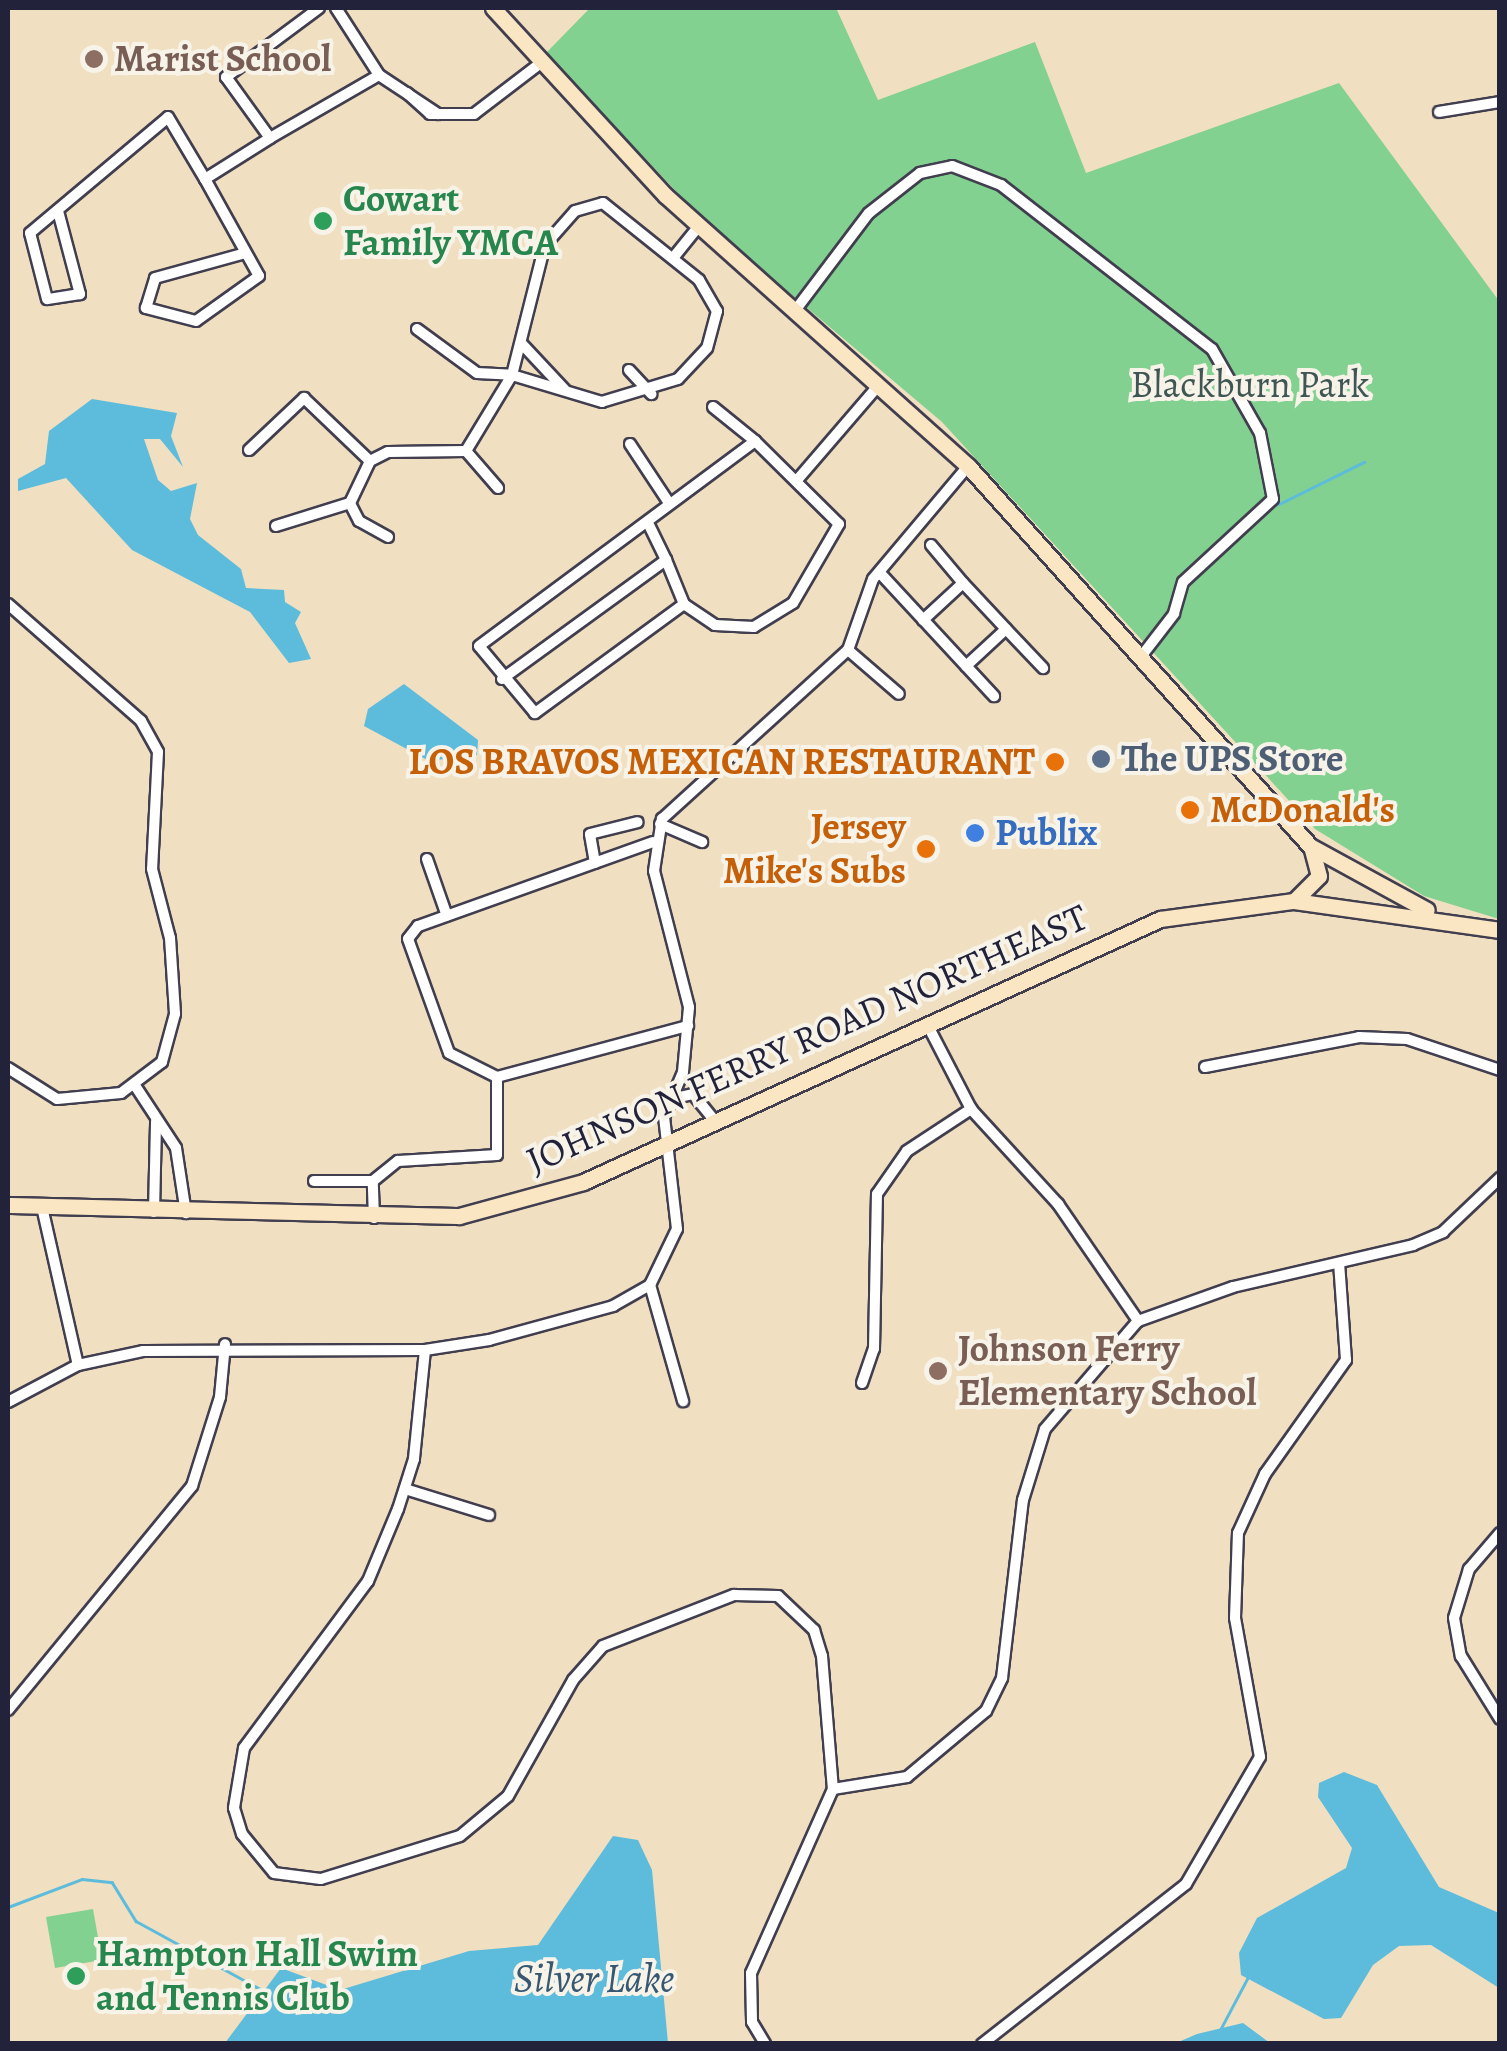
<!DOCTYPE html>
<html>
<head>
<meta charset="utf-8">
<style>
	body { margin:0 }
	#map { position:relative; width:1507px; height:2051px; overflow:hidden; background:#f1dfc1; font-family:Alegreya,serif }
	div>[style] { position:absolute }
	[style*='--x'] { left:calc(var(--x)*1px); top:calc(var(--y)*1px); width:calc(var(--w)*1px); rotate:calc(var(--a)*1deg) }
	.green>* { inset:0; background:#82d190 }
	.water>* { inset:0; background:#5dbcdb }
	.stream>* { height:2.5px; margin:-1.25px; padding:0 1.25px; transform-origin:1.25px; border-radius:1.25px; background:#5dbcdb }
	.roads { filter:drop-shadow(2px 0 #413e4f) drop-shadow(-2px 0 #413e4f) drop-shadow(0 2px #413e4f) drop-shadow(0 -2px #413e4f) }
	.street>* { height:10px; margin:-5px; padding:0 5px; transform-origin:5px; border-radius:5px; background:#fff }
	.secondary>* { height:15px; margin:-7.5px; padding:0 7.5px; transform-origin:7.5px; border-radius:7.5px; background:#fbe6c4 }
	.dots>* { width:28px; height:28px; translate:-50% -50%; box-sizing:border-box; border:5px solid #f7f3e8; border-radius:50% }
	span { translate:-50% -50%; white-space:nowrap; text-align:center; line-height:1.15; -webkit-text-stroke:8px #f7f3e8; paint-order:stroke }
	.education-label { font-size:38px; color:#785e54; font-weight:700 }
	.left { translate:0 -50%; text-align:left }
	.leisure-label { font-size:38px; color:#27864d; font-weight:700 }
	.park-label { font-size:38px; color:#3f5754 }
	.service-label { font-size:38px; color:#4e5e75; font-weight:700 }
	.food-label { font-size:38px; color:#c56008; font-weight:700 }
	.right { translate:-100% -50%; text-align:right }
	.shop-label { font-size:38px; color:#366cbe; font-weight:700 }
	.street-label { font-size:38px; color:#22223b }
	.water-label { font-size:40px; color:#375873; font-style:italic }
	.frame { position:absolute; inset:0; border:10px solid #22223b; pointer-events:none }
</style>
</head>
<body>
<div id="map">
	<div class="green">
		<i style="clip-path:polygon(590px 8px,836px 8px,878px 100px,1035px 42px,1086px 173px,1339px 83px,1499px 301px,1499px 919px,1424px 896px,1315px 829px,942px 422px,703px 220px,546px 53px)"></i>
		<i style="clip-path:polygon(93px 1909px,102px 1960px,55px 1968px,46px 1917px)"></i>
	</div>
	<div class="water">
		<i style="clip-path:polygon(92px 399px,177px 413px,171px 436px,183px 467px,160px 439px,144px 439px,158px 480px,171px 491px,197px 483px,190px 519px,198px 535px,241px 569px,246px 588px,284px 590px,285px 602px,301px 612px,295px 623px,311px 659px,289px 663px,250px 612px,132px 550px,66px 478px,18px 491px,18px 479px,45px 464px,49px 431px)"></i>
		<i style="clip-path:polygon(404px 684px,478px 740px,477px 755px,429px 761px,364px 726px,368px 709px)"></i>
		<i style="clip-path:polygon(1344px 1772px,1377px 1785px,1439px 1887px,1499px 1913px,1499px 1988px,1431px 1945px,1399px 1946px,1373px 1965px,1341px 2018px,1324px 2019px,1241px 1975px,1239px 1953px,1257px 1918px,1346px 1868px,1352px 1848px,1318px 1797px,1319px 1783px)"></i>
		<i style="clip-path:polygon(613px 1836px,638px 1840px,652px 1870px,668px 2043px,225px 2043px,281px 1968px,340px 1990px,469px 1951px,538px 1945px)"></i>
		<i style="clip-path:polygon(1243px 2023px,1270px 2043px,1176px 2043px,1197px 2034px)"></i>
	</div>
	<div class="stream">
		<i style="--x:1279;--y:504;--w:95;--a:-26.3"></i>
		<i style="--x:8;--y:1907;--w:79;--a:-20.7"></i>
		<i style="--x:82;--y:1879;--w:30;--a:6"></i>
		<i style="--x:112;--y:1882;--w:46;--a:58.4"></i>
		<i style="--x:136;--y:1921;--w:146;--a:28.7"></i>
		<i style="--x:1220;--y:2030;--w:58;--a:-62.1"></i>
	</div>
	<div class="roads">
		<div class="street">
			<i style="--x:319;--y:8;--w:116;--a:143.4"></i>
			<i style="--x:226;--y:77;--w:75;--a:54.2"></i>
			<i style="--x:270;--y:138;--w:126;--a:-30"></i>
			<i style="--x:336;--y:8;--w:80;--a:57.3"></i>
			<i style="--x:379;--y:75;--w:71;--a:33.5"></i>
			<i style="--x:407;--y:93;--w:31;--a:42"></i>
			<i style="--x:430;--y:114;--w:44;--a:0"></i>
			<i style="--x:474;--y:114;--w:86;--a:-37.4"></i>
			<i style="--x:1439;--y:112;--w:62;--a:-9.3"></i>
			<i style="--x:205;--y:179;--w:111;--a:60.9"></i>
			<i style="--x:259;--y:276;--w:77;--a:144.5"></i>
			<i style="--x:196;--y:321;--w:52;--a:-165.4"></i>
			<i style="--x:146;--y:308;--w:31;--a:-73"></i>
			<i style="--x:155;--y:278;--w:94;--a:-15.4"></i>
			<i style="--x:603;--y:203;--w:123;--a:38.7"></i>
			<i style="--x:699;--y:280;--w:36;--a:60"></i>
			<i style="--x:717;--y:311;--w:38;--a:105"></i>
			<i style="--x:707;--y:348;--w:42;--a:133.1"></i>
			<i style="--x:678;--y:379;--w:79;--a:163.2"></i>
			<i style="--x:602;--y:402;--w:94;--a:-163.3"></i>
			<i style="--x:512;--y:375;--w:134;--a:-75.8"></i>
			<i style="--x:545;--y:245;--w:45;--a:-48.6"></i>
			<i style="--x:575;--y:211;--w:29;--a:-16"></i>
			<i style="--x:58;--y:211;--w:86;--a:75.2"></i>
			<i style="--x:80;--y:294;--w:33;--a:171"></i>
			<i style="--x:47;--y:299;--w:68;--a:-104.4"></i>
			<i style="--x:30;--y:233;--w:180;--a:-40"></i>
			<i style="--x:168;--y:117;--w:72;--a:59.2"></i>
			<i style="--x:205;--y:179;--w:77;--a:-32.2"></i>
			<i style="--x:673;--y:258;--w:40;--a:-51"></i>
			<i style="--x:794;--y:312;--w:124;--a:-52.9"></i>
			<i style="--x:869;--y:213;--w:65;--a:-38.1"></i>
			<i style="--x:920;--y:173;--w:33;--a:-12"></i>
			<i style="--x:952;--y:166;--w:53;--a:21.2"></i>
			<i style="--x:1001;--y:185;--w:267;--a:37.9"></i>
			<i style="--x:1212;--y:349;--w:97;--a:60.3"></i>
			<i style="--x:1260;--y:433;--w:67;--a:78.9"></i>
			<i style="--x:1273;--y:499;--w:122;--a:137.3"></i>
			<i style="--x:1183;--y:582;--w:33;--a:106"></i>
			<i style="--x:1174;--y:614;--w:56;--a:127.7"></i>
			<i style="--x:417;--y:329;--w:74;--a:36.3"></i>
			<i style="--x:477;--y:373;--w:35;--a:3"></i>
			<i style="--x:512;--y:375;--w:89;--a:121.2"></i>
			<i style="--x:521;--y:343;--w:64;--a:46.9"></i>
			<i style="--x:629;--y:370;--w:33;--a:47"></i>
			<i style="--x:713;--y:407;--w:54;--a:39"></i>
			<i style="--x:755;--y:441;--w:118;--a:44.7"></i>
			<i style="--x:839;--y:524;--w:91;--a:120.2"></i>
			<i style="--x:793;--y:603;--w:46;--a:148.4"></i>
			<i style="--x:754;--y:627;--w:39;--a:-177"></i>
			<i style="--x:715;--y:625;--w:37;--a:-146"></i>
			<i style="--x:684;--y:604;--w:185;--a:143.8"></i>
			<i style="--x:535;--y:713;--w:87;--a:-129.9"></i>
			<i style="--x:479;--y:646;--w:344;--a:-36.6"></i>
			<i style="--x:630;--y:444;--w:71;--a:56.5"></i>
			<i style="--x:249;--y:450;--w:76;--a:-43.4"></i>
			<i style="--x:304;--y:398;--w:91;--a:43.7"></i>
			<i style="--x:798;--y:479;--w:123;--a:-49.3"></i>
			<i style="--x:649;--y:525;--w:39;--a:64"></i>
			<i style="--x:276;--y:526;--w:77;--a:-17.3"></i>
			<i style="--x:388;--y:537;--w:33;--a:-151"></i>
			<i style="--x:359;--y:521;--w:20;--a:-117"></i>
			<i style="--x:350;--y:503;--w:47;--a:-64.5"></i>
			<i style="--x:370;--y:461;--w:20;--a:-27"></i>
			<i style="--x:388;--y:452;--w:78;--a:-0.7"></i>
			<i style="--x:466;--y:451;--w:49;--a:49.1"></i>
			<i style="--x:931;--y:545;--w:50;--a:49.9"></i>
			<i style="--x:880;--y:573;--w:168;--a:47.2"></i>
			<i style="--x:8;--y:604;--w:177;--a:41.3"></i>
			<i style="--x:141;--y:721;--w:35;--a:61"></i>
			<i style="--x:158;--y:752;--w:117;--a:92.9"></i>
			<i style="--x:152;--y:869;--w:71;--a:75.4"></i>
			<i style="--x:170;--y:938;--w:76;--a:86.2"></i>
			<i style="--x:175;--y:1014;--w:50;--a:105.2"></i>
			<i style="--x:162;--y:1062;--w:51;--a:142.9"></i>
			<i style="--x:121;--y:1093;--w:64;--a:174.6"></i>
			<i style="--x:57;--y:1099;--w:58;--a:-147.7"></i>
			<i style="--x:923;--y:620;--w:54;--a:-42.8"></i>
			<i style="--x:963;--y:583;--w:63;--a:46.9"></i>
			<i style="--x:848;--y:650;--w:67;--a:40.8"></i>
			<i style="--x:966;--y:666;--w:54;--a:-42.8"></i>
			<i style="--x:1006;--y:629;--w:54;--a:46.5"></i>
			<i style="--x:502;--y:679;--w:203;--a:-36"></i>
			<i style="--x:666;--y:560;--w:48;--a:67.8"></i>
			<i style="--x:660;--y:824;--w:46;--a:23.2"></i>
			<i style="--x:653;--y:842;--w:250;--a:160.3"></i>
			<i style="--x:418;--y:926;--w:16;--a:128"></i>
			<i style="--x:408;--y:939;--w:121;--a:70.2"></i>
			<i style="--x:449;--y:1053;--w:54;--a:26.6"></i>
			<i style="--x:497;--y:1077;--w:198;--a:-15"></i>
			<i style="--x:427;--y:859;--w:60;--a:70.7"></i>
			<i style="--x:595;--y:863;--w:29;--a:-100"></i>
			<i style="--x:590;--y:834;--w:49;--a:-14"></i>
			<i style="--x:927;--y:1024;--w:96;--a:62.6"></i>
			<i style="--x:971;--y:1109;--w:129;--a:47.5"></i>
			<i style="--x:1058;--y:1204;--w:142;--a:55.6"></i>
			<i style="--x:1205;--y:1067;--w:157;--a:-11"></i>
			<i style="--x:1359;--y:1037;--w:48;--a:2.4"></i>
			<i style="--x:1407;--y:1039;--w:98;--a:18.4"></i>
			<i style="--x:136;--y:1087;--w:73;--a:56.7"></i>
			<i style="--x:176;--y:1148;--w:66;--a:81.3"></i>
			<i style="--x:671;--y:1099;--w:23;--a:-13"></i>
			<i style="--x:693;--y:1094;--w:35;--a:51"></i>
			<i style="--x:314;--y:1181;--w:59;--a:0"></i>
			<i style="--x:42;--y:1207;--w:162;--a:77.2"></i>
			<i style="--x:154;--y:1212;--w:91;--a:-88.7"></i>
			<i style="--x:374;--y:1218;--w:37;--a:-92"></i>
			<i style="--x:373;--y:1181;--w:32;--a:-39"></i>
			<i style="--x:398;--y:1161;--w:99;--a:-3.5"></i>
			<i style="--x:497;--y:1155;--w:78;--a:-90"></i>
			<i style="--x:650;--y:1285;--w:121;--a:74.1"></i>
			<i style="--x:425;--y:1350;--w:110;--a:95.8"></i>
			<i style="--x:414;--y:1459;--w:52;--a:107.7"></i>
			<i style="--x:398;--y:1509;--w:78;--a:112.6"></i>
			<i style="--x:368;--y:1581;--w:208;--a:126.6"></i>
			<i style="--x:244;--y:1748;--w:61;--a:99.5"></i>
			<i style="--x:234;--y:1808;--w:27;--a:73"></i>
			<i style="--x:242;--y:1834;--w:50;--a:50.6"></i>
			<i style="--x:274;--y:1873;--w:47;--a:7.3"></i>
			<i style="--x:321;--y:1879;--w:145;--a:-17.2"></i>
			<i style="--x:460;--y:1836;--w:62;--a:-39.8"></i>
			<i style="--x:508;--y:1796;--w:133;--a:-60.7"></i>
			<i style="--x:573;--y:1680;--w:45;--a:-48.6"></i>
			<i style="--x:603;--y:1646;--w:141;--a:-21.3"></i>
			<i style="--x:734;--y:1595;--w:44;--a:1.3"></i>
			<i style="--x:778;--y:1596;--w:50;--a:43.4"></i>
			<i style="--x:814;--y:1630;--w:27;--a:73"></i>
			<i style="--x:822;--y:1656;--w:133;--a:85.3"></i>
			<i style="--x:833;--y:1789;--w:201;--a:114"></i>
			<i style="--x:751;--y:1973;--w:49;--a:88.8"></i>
			<i style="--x:752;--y:2022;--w:26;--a:59"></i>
			<i style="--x:862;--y:1383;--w:36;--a:-71"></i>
			<i style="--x:874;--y:1349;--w:155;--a:-88.9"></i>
			<i style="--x:877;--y:1194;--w:52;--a:-55.1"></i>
			<i style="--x:907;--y:1151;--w:77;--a:-33.3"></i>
			<i style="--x:8;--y:1402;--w:79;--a:-27.9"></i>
			<i style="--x:78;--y:1365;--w:66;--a:-12.2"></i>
			<i style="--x:143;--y:1351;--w:282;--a:-0.2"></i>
			<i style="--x:425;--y:1350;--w:65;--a:-8.9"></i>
			<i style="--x:489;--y:1340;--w:129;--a:-15.3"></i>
			<i style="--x:613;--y:1306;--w:43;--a:-29.6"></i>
			<i style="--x:650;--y:1285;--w:62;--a:-64.3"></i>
			<i style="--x:677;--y:1229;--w:113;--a:-96.6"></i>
			<i style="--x:664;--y:1117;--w:49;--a:-67.1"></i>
			<i style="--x:683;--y:1072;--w:65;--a:-84.7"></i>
			<i style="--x:689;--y:1007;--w:140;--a:-104.4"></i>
			<i style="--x:654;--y:871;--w:53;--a:-81.3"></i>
			<i style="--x:662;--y:819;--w:251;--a:-42.3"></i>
			<i style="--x:848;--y:650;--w:75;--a:-70.6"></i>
			<i style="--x:873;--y:579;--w:148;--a:-49.9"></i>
			<i style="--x:405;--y:1489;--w:88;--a:17.2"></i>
			<i style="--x:1500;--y:1533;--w:48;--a:130.7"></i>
			<i style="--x:1469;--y:1569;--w:51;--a:107"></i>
			<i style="--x:1454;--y:1618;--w:39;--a:80"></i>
			<i style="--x:1461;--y:1656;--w:74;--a:58.2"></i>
			<i style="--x:8;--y:1710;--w:290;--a:-50.6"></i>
			<i style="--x:192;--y:1486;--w:93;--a:-72.5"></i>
			<i style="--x:220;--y:1397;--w:53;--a:-84.6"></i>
			<i style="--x:833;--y:1789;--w:75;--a:-9.2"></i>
			<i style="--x:907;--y:1777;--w:103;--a:-39.9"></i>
			<i style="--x:986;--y:1711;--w:37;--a:-64"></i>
			<i style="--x:1002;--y:1678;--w:179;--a:-83.3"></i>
			<i style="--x:1023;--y:1500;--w:74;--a:-72.8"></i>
			<i style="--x:1045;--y:1429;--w:143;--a:-49.3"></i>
			<i style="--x:1138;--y:1321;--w:101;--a:-19.7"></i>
			<i style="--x:1233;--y:1287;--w:185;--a:-13.1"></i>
			<i style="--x:1413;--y:1245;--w:33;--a:-23"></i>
			<i style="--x:1443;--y:1232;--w:79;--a:-43.5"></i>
			<i style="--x:982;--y:2044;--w:259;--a:-38.1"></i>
			<i style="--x:1186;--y:1884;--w:147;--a:-59.8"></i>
			<i style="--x:1260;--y:1757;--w:141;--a:-100.2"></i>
			<i style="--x:1235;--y:1618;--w:85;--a:-88"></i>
			<i style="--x:1238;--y:1533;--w:65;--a:-65.4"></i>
			<i style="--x:1265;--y:1474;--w:140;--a:-54.6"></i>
			<i style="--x:1346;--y:1360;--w:97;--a:-94.1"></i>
		</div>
		<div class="secondary">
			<i style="--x:493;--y:8;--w:255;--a:47.4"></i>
			<i style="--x:666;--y:196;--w:405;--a:41.8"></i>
			<i style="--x:968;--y:466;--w:511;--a:48.01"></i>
			<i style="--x:1310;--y:846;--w:133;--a:28.7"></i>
			<i style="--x:1294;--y:901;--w:35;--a:-45"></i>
			<i style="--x:1319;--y:876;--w:27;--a:-105"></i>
			<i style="--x:8;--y:1205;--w:451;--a:1.4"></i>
			<i style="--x:459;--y:1216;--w:129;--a:-15.3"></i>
			<i style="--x:583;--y:1182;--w:634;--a:-24.5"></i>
			<i style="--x:1160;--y:919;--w:135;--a:-7.7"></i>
			<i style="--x:1294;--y:901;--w:208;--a:8"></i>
		</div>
	</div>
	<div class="dots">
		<i style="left:94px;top:59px;background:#8d6e63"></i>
		<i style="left:323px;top:221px;background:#2e9e5b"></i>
		<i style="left:1101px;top:759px;background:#5c6f8a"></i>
		<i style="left:1055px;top:762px;background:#e8710a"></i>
		<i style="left:1190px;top:810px;background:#e8710a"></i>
		<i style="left:975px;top:833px;background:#3f7fe0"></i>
		<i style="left:926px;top:849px;background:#e8710a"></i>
		<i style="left:938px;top:1371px;background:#8d6e63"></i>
		<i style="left:76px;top:1976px;background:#2e9e5b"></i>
	</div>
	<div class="education-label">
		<span class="left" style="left:114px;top:59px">Marist School</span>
		<span class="left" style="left:958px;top:1371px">Johnson Ferry<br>Elementary School</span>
	</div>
	<div class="leisure-label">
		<span class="left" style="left:343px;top:221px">Cowart<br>Family YMCA</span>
		<span class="left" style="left:96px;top:1976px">Hampton Hall Swim<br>and Tennis Club</span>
	</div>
	<div class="park-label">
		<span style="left:1250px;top:385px">Blackburn Park</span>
	</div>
	<div class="service-label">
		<span class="left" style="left:1121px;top:759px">The UPS Store</span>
	</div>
	<div class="food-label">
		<span class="right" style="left:1035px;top:762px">LOS BRAVOS MEXICAN RESTAURANT</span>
		<span class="left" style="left:1210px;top:810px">McDonald's</span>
		<span class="right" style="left:906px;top:849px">Jersey<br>Mike's Subs</span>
	</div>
	<div class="shop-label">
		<span class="left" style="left:995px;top:833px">Publix</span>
	</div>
	<div class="street-label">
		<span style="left:807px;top:1039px;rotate:-24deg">JOHNSON FERRY ROAD NORTHEAST</span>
	</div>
	<div class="water-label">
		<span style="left:594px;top:1979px">Silver Lake</span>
	</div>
	<div class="frame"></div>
</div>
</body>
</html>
